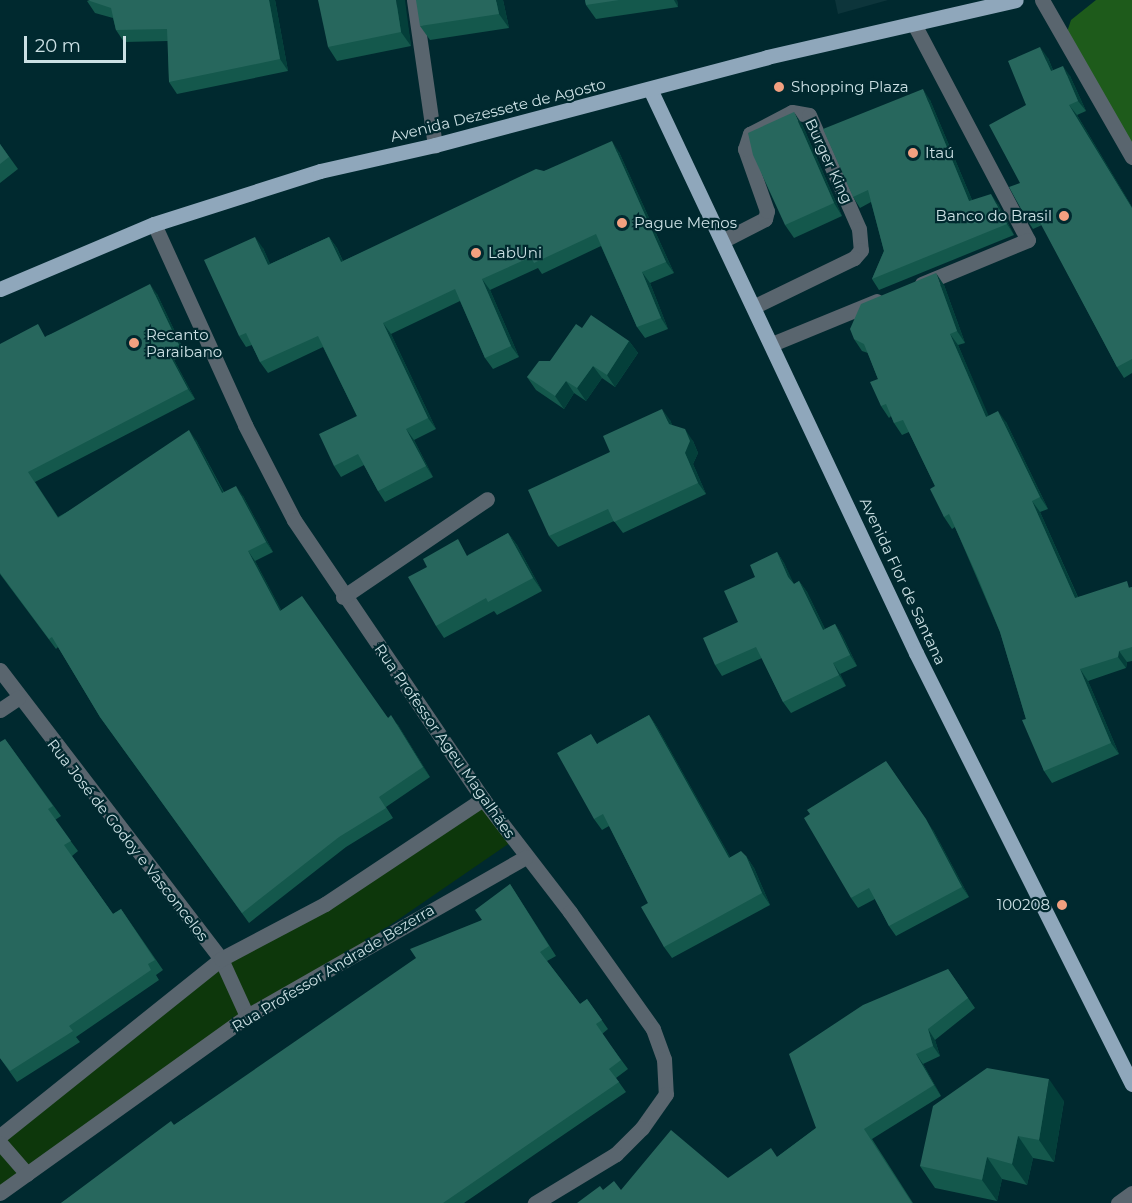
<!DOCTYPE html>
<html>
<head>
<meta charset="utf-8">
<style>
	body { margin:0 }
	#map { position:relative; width:1132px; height:1203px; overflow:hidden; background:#00292f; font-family:Montserrat,sans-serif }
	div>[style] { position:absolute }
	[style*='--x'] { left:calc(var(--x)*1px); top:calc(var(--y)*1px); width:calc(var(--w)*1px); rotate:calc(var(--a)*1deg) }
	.built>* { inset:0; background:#0d353b }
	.green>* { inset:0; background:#0d370b }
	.forest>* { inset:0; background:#1e5b1b }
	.minor>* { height:15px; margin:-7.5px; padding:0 7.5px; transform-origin:7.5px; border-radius:7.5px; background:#59656e }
	.major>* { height:15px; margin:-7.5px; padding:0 7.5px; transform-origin:7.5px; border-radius:7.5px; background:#8fa7bb }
	.wall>* { inset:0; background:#14584c }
	.shaded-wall>* { inset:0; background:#043f3a }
	.building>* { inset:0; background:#27675d }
	.dots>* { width:16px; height:16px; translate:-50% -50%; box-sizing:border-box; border:3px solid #00292f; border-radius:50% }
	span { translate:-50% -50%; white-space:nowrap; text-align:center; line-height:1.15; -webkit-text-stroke:4.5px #00292f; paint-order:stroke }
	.poi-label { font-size:15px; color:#cbe0e4 }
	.left { translate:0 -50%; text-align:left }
	.right { translate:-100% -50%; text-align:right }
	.street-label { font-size:15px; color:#cbe0e4 }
	.scale { position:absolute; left:24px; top:36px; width:102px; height:27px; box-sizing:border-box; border:3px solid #cbe0e4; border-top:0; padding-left:8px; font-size:18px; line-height:21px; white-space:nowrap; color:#cbe0e4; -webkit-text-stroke:4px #00292f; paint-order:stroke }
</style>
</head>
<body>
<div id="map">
	<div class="built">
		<i style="clip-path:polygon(835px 0,888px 0,838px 14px)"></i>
	</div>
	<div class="green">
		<i style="clip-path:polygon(480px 808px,520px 836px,0 1193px,0 1136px,221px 959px)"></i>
	</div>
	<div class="forest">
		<i style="clip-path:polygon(1096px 0,1132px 0,1132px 145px,1067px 32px,1071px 20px)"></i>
	</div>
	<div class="minor">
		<i style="--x:414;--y:0;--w:147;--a:81.8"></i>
		<i style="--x:1042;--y:0;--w:181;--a:60.2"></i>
		<i style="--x:914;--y:24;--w:244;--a:62.2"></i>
		<i style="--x:1028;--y:240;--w:115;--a:157.5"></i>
		<i style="--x:154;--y:224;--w:221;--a:65.6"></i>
		<i style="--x:245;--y:425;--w:107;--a:62.7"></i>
		<i style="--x:294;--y:520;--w:337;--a:55.9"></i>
		<i style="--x:483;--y:799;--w:143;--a:52.4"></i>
		<i style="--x:570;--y:912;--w:143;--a:54.6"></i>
		<i style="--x:653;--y:1029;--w:32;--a:70"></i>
		<i style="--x:664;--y:1059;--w:35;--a:87"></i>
		<i style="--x:666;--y:1094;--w:42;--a:125.2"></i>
		<i style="--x:642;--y:1128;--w:37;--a:135"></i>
		<i style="--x:616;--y:1154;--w:95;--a:148.8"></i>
		<i style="--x:724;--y:240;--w:46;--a:-27.1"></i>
		<i style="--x:765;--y:219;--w:8;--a:-76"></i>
		<i style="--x:767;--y:211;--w:66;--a:-109.5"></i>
		<i style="--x:745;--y:149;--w:16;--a:-72"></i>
		<i style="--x:750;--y:134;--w:47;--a:-27.6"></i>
		<i style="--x:792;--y:112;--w:17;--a:10"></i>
		<i style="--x:809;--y:115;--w:124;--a:66.3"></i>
		<i style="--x:859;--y:229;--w:21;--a:85"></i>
		<i style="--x:861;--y:250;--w:11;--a:131"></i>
		<i style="--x:854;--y:258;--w:110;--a:154.1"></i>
		<i style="--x:772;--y:344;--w:113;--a:-22.3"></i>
		<i style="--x:343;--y:597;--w:174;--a:-34.2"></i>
		<i style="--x:0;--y:670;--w:364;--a:52.6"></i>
		<i style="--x:221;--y:959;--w:63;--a:65.5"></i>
		<i style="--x:0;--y:710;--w:22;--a:-34"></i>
		<i style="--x:0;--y:1136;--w:283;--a:-38.7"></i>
		<i style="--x:221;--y:959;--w:118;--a:-27.9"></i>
		<i style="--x:325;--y:904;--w:190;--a:-33.6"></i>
		<i style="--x:0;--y:1143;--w:41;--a:48.9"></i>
		<i style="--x:0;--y:1193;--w:304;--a:-35.6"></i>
		<i style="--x:247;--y:1016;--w:321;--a:-29.7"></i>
		<i style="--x:1118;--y:1203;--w:17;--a:-36"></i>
	</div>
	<div class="major">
		<i style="--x:650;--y:89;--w:624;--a:64.75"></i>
		<i style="--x:916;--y:653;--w:482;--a:63.4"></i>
		<i style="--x:0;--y:289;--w:167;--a:-22.9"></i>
		<i style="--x:154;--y:224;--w:174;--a:-17.7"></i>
		<i style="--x:320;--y:171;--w:118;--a:-12.7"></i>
		<i style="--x:435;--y:145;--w:343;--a:-14.8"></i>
		<i style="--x:767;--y:57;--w:255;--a:-12.9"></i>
	</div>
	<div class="wall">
		<i style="clip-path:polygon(275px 0,288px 71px,177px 94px,169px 82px,168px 41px,124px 42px,116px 30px,113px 18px,95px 13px,87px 1px)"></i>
		<i style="clip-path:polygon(503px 0,509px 28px,430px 40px,420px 26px)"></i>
		<i style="clip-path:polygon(585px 0,677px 0,678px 7px,596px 19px,586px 5px)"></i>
		<i style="clip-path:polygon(404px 1px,411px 46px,337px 61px,328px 47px)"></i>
		<i style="clip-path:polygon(1048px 58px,1053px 70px,1070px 76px,1086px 111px,1077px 115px,1132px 207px,1132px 373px,1124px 378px,1117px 367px,1042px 225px,1033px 229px,1026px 218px,1020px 183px,1026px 105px)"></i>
		<i style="clip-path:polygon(930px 100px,972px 200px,998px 204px,1014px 235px,879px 290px,872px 279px,884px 251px,871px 202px,860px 208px,853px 197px)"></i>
		<i style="clip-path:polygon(802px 124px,842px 216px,794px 238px,785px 225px)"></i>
		<i style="clip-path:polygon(0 144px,18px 169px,0 183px)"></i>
		<i style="clip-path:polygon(619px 152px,674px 273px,650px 283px,668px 329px,645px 338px,637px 327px,601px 246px,542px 274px,538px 268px,490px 290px,519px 357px,493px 369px,485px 358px,460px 301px,391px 334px,436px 429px,414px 440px,433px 477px,385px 502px,378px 491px,364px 465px,341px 477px,334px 466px,357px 416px,323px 347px,268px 373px,260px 362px,252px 345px,246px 347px,239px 336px,263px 248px,270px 264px,329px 237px,337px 248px,343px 261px,544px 171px)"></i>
		<i style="clip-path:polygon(944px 285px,965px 343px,958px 345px,988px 416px,1006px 422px,1048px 509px,1040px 512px,1078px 597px,1132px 587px,1132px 661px,1127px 662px,1126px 668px,1088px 681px,1119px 754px,1052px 783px,1044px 771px,1026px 719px,1000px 632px,955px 527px,952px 529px,944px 517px,935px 486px,909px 432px,902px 435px,894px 423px,891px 416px,889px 418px,881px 406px,878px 379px,868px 353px,862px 351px,854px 339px)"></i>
		<i style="clip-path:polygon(157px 294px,186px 355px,174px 360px,195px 399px,35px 482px,58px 517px,196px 440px,224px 492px,243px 496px,273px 552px,255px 561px,281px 610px,388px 718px,398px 725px,430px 777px,386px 807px,393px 818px,346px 847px,249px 923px,100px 717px,58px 647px,56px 649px,0 574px,46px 336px)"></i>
		<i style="clip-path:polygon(582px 328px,629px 341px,638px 353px,615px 387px,602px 378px,586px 401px,574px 393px,564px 409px,536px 390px,527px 377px,550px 361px)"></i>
		<i style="clip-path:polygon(670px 420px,672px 425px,693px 441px,698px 453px,693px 464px,706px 494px,623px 533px,614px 521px,558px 547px,549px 536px,610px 452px)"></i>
		<i style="clip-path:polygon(508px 533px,517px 545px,542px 591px,497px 615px,494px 611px,444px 638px,436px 626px,468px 555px)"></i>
		<i style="clip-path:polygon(777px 552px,784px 563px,793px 583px,794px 584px,799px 581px,807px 592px,825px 629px,835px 624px,842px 635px,857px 666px,840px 674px,846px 686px,791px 713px,783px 702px,762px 658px,722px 676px,715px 665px,738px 622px,755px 577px)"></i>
		<i style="clip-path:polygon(649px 715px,657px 727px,730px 857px,746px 856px,754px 868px,770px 905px,672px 958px,664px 947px,648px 903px,609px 826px,602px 830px,594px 819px,598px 743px)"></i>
		<i style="clip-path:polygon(5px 739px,61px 816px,55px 820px,78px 851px,72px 856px,113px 914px,121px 909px,163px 970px,156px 975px,159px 980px,76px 1037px,80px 1042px,17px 1082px,0 1058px)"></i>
		<i style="clip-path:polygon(933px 830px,969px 897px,896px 936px,889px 926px,875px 899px,858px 908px,851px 898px)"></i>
		<i style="clip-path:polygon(510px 884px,556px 956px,547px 961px,580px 1004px,587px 999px,608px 1029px,602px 1034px,628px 1069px,616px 1078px,626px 1092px,464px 1203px,61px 1203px,174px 1125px,482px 920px)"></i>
		<i style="clip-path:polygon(948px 969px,975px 1008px,935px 1040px,940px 1056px,923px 1064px,941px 1096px,872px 1139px,913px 1203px,603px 1190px,621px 1190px,728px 1178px,777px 1157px,816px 1128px)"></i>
		<i style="clip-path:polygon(1064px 1101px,1054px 1162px,1033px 1158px,1027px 1185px,1002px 1179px,997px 1201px,935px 1188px,920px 1166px)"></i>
	</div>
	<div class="shaded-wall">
		<i style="clip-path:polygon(269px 0,275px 0,288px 71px,280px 59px)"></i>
		<i style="clip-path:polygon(396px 0,405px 0,411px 46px,401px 32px)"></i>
		<i style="clip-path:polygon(496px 0,503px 0,509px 28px,499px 14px)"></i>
		<i style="clip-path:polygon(674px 0,677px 0,678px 7px)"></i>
		<i style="clip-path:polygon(1040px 47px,1048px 58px,1058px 82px,1051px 71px)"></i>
		<i style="clip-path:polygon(1063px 66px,1070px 76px,1086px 111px,1078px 101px)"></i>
		<i style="clip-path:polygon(923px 89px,930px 100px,977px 212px,969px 201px)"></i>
		<i style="clip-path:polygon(1069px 105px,1077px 115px,1132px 207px,1132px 209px)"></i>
		<i style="clip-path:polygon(794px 112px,802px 124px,842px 216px,834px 203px)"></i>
		<i style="clip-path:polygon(612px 141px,619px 152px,674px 273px,666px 262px)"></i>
		<i style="clip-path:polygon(991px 194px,998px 204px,1014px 235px,1007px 224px)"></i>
		<i style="clip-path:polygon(255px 237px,263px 248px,276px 276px,268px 265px)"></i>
		<i style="clip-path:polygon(329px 237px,337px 248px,348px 273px,341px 262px)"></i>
		<i style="clip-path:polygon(642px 272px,650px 283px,668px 329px,661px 318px)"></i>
		<i style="clip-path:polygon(936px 273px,944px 285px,965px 343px,957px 331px)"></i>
		<i style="clip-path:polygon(482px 279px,490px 290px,519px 357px,511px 346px)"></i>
		<i style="clip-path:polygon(150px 284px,157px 294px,186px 355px,179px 345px)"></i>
		<i style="clip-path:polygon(383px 323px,391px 334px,436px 429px,428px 418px)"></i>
		<i style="clip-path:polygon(950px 334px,958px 345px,994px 428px,986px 417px)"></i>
		<i style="clip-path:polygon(629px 341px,638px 353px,615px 387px,607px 375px)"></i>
		<i style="clip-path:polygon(167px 350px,174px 360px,195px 399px,188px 389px)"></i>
		<i style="clip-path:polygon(593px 366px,602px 378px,586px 401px,577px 388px)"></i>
		<i style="clip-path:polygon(566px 381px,574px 393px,564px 409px,555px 396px)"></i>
		<i style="clip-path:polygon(662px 409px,670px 420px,677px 435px,669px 424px)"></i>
		<i style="clip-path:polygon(998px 411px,1006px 422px,1048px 509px,1040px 497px)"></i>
		<i style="clip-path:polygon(406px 429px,414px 440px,433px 477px,426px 466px)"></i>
		<i style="clip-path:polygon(685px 429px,693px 441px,698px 453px,693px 464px,706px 494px,698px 483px,685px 453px)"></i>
		<i style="clip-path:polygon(189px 430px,196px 440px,229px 503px,222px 493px)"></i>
		<i style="clip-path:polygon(236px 486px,243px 496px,273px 552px,266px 542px)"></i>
		<i style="clip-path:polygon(1032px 501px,1040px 512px,1083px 609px,1075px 598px)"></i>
		<i style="clip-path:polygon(508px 533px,517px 545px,542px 591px,533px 578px)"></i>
		<i style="clip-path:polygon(248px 551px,255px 561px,287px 621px,280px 611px)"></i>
		<i style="clip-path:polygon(777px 552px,784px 563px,796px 588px,788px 577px)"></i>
		<i style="clip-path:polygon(799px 581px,807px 592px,831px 641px,823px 630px)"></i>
		<i style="clip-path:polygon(835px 624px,842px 635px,857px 666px,850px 655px)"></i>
		<i style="clip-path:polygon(1119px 651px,1127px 662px,1126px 668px,1118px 657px)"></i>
		<i style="clip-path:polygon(833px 663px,840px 674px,846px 686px,839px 675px)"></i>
		<i style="clip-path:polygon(1080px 669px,1088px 681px,1119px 754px,1111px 743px)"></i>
		<i style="clip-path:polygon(391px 715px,398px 725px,430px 777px,423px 767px)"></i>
		<i style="clip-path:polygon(649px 715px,657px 727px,737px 869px,729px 858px)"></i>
		<i style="clip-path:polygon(886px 761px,933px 830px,969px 897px,962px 887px)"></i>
		<i style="clip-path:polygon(746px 856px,754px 868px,770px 905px,762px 893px)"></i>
		<i style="clip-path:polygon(928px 1029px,935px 1040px,940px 1056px,933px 1046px)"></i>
		<i style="clip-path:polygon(916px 1054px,923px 1064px,941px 1096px,934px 1085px)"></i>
		<i style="clip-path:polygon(1049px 1079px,1064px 1101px,1054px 1162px,1039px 1140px)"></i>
		<i style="clip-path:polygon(1018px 1136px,1033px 1158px,1027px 1185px,1012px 1164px)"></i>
		<i style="clip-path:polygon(987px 1157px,1002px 1179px,997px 1201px,982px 1180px)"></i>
	</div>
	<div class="building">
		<i style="clip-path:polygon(87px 0,269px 0,280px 59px,169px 82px,167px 29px,116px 30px,111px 8px)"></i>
		<i style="clip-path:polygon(318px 0,396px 0,401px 32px,328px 47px)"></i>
		<i style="clip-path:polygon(416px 0,496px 0,499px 14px,420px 26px)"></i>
		<i style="clip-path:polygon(585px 0,619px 0,586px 5px)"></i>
		<i style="clip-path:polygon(1040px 47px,1051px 71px,1063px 66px,1078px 101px,1069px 105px,1132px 208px,1132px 359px,1117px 367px,1036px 215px,1026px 218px,1009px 187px,1020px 183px,989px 125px,1026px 105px,1008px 61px)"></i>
		<i style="clip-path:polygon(923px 89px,969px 201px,991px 194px,1007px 224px,872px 279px,884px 251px,868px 190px,853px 197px,823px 129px)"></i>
		<i style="clip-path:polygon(794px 112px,834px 203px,785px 225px,753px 155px,748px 133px)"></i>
		<i style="clip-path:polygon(612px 141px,666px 262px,642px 272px,661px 318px,637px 327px,596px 234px,534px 263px,531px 257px,482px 279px,511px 346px,485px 358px,455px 289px,383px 323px,428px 418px,406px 429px,426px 466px,378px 491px,358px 454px,334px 466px,319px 434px,357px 416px,318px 336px,260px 362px,246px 333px,239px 336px,204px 260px,255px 237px,268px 265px,329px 237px,341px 262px,536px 169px,544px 171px)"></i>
		<i style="clip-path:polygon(0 144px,9px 157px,0 164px)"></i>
		<i style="clip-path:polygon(936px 273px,957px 331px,950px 334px,986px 417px,998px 411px,1040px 497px,1032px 501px,1075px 598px,1127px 581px,1129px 588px,1132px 587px,1132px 647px,1119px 651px,1118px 657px,1080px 669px,1111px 743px,1044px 771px,1022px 720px,1026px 719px,1000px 632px,978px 578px,949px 514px,944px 517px,930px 489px,935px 486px,903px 420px,894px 423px,886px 404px,881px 406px,870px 382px,878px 379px,864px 344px,854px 339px,850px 329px,861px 304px)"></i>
		<i style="clip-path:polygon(150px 284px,179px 345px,167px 350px,188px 389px,28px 472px,58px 518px,189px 430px,222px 493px,236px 486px,266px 542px,248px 551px,280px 611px,302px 596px,388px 718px,391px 715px,423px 767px,379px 797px,386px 808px,339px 837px,242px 913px,100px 717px,52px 637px,49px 639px,0 573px,0 344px,38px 324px,45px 337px)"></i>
		<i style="clip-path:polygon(591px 315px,629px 341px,607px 375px,593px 366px,577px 388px,566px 381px,555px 396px,527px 377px,539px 361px,550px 361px,576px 324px,582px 328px)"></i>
		<i style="clip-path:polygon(662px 409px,669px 424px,685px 429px,690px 441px,685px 453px,698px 483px,614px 522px,608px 509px,549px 536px,528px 490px,610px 452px,603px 436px)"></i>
		<i style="clip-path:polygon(508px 533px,533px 578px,488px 602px,486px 598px,436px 626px,408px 577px,427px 567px,423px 559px,458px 539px,467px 556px)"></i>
		<i style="clip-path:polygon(777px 552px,788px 577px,794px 584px,799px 581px,823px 630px,835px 624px,850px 655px,833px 663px,839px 675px,783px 702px,756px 647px,715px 665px,703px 638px,738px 622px,724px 591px,755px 577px,750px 565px)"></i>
		<i style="clip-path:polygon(649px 715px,729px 858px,741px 851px,746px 856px,762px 893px,664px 947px,641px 907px,648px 903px,603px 814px,594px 819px,557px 753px,591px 734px,597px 744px)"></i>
		<i style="clip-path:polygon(5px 739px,53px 806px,48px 809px,71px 841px,64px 845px,113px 914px,121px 909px,155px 960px,148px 964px,151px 970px,69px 1026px,73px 1031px,10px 1071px,0 1058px,0 742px)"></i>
		<i style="clip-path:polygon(886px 761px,926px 819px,962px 887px,889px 926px,869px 888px,851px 898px,804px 818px,810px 814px,807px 810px)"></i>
		<i style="clip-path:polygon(510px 884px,549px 946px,540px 952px,580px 1004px,587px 999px,602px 1020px,596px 1024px,621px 1060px,609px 1069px,619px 1082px,443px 1203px,61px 1203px,171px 1121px,174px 1125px,416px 958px,410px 949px,482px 920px,475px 910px)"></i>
		<i style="clip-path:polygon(948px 969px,968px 998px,928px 1029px,933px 1046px,916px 1054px,934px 1085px,864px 1129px,912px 1203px,577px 1203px,600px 1186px,603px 1190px,614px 1181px,621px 1190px,671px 1130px,728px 1178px,771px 1148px,777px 1157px,816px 1128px,789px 1054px,863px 1005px)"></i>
		<i style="clip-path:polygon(987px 1068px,1049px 1079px,1039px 1140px,1018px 1136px,1012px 1164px,987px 1157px,982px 1180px,920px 1166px,933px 1106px)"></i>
	</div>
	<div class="dots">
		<i style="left:779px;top:87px;background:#f2a080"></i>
		<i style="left:913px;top:153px;background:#f2a080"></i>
		<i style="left:1064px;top:216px;background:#f2a080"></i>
		<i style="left:622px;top:223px;background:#f2a080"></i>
		<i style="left:476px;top:253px;background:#f2a080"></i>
		<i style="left:134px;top:343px;background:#f2a080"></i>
		<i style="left:1062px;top:905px;background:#f2a080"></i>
	</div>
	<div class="poi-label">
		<span class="left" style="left:791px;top:87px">Shopping Plaza</span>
		<span class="left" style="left:925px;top:153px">Itaú</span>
		<span class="right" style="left:1052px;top:216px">Banco do Brasil</span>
		<span class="left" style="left:634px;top:223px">Pague Menos</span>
		<span class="left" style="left:488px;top:253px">LabUni</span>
		<span class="left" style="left:146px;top:343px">Recanto<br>Paraibano</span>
		<span class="right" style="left:1050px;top:905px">100208</span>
	</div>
	<div class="street-label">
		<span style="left:498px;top:110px;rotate:-14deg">Avenida Dezessete de Agosto</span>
		<span style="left:829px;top:161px;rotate:65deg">Burger King</span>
		<span style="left:903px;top:581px;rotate:65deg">Avenida Flor de Santana</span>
		<span style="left:445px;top:741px;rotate:55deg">Rua Professor Ageu Magalhães</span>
		<span style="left:128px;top:840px;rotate:52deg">Rua José de Godoy e Vasconcelos</span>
		<span style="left:333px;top:968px;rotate:-31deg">Rua Professor Andrade Bezerra</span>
	</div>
	<div class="scale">20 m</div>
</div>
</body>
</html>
